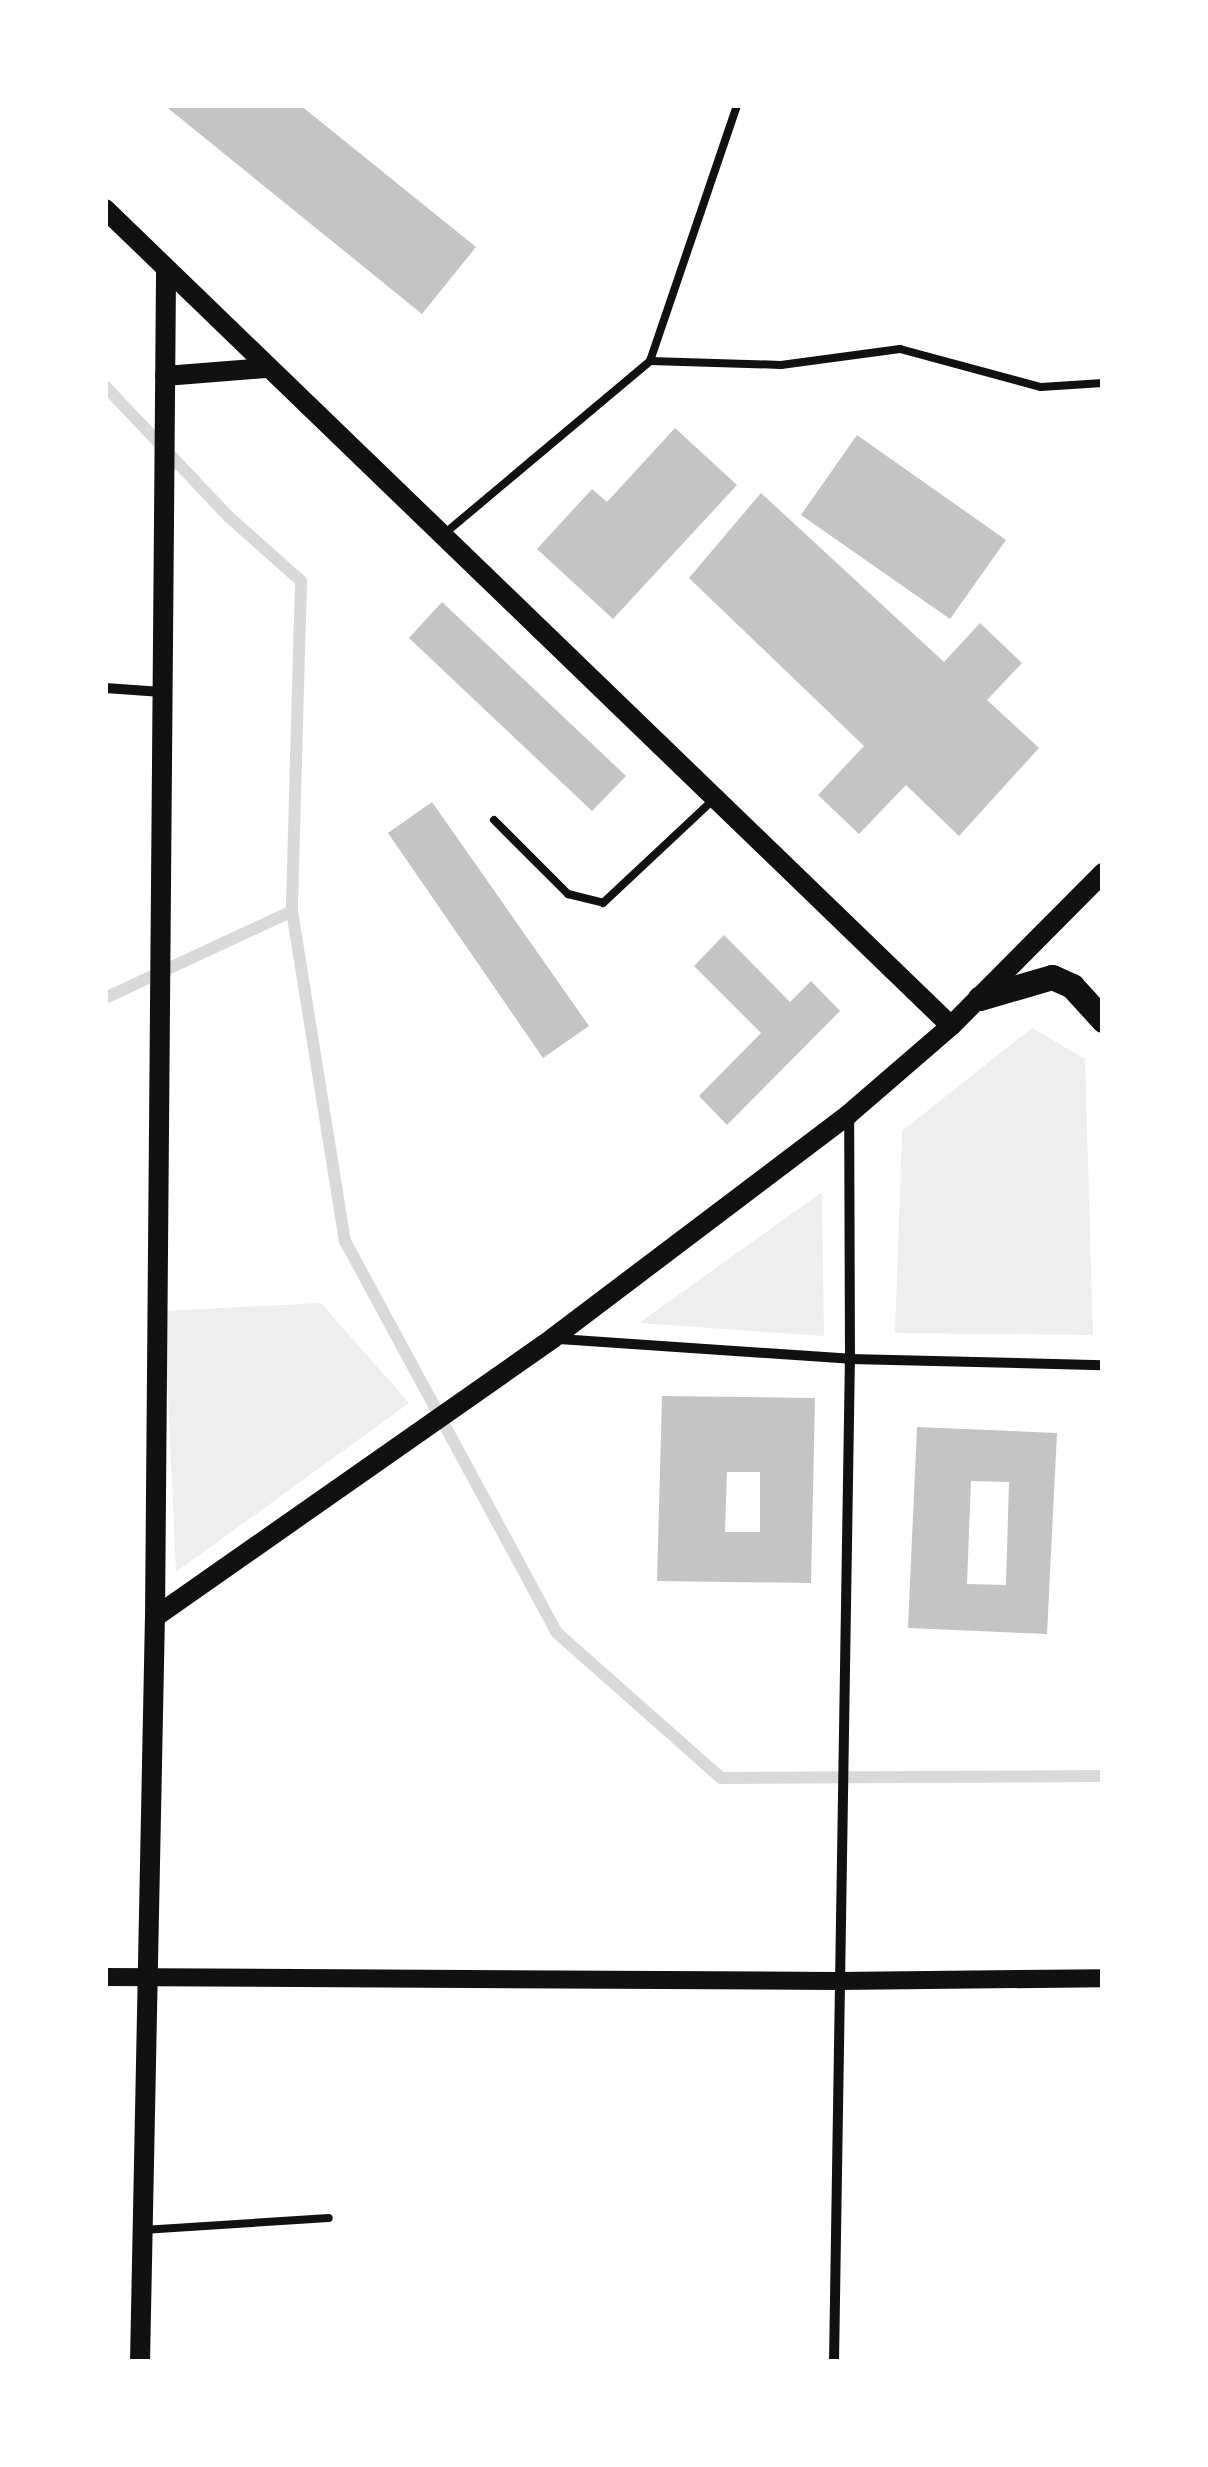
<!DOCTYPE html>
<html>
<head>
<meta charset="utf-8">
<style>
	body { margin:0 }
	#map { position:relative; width:1208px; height:2467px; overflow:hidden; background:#fff; font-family:"Roboto Condensed",sans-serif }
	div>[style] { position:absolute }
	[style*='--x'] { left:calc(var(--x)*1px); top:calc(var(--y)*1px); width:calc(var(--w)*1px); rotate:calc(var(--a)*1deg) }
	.green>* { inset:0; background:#eee }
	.stream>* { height:12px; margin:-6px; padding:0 6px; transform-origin:6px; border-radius:6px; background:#d9d9d9 }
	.building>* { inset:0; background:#c4c4c4 }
	.service>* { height:8px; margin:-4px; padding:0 4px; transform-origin:4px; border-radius:4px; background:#111 }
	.minor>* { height:10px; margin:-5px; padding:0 5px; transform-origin:5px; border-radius:5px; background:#111 }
	.tertiary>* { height:18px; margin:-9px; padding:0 9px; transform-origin:9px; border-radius:9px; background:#111 }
	.secondary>* { height:20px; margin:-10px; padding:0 10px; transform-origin:10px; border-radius:10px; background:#111 }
	.primary>* { height:25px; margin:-12.5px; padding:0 12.5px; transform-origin:12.5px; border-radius:12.5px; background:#111 }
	span { translate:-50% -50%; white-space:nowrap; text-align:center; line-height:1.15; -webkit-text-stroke:9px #fff; paint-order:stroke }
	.frame { position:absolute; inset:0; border:108px solid #fff; pointer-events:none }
</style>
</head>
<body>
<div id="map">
	<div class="green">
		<i style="clip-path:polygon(1032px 1028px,1085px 1059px,1093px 1335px,895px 1333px,902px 1131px)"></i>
		<i style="clip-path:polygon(822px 1192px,824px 1336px,639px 1323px)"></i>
		<i style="clip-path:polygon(321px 1303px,409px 1403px,176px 1572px,164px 1311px)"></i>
	</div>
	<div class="stream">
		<i style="--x:105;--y:386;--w:180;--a:46.6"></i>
		<i style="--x:229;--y:517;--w:96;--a:41.6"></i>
		<i style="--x:301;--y:581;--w:330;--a:91.6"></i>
		<i style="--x:292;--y:911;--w:334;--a:80.9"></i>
		<i style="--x:345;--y:1241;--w:444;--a:61.6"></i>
		<i style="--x:556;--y:1632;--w:220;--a:41.5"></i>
		<i style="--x:721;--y:1778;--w:382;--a:-0.3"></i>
		<i style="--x:105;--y:998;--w:206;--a:-24.9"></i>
	</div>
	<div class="building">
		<i style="clip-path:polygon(164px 105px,300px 105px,476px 247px,422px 314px)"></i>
		<i style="clip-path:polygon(675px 428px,737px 485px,613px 619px,537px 549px,592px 489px,607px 502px)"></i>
		<i style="clip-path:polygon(857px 435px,1006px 540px,950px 619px,801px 515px)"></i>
		<i style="clip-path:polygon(761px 493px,944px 662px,980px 623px,1022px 663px,987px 700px,1039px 748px,959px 836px,906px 785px,859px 834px,818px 795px,864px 746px,689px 578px)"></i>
		<i style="clip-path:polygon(442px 602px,626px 776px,592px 811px,409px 638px)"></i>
		<i style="clip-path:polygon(432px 802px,589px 1026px,543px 1058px,388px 833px)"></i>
		<i style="clip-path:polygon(724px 935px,790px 1002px,811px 981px,840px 1011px,727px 1125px,699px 1096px,761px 1033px,694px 966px)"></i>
		<i style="clip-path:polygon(evenodd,662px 1396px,815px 1398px,811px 1583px,657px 1581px,662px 1396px,727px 1472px,760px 1472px,760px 1532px,725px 1532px,727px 1472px)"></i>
		<i style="clip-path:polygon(evenodd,917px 1427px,1057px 1433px,1047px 1634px,908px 1628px,917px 1427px,971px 1481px,1009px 1482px,1006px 1585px,967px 1584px,971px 1481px)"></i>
	</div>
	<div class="service">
		<i style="--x:650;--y:361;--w:131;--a:1.7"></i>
		<i style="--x:781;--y:365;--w:120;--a:-7.7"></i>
		<i style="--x:900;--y:349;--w:146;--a:15.1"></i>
		<i style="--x:1041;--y:387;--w:62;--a:-3.7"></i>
		<i style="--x:444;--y:534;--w:269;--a:-40"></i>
		<i style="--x:650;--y:361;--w:270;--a:-71.2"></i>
		<i style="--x:494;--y:820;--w:105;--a:45"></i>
		<i style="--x:568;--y:894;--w:36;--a:14"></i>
		<i style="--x:603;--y:903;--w:149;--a:-43.1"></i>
		<i style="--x:143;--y:2230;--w:186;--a:-3.7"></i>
	</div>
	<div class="minor">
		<i style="--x:105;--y:688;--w:57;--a:4"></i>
		<i style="--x:559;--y:1339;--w:292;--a:3.9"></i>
		<i style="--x:850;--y:1359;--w:253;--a:1.4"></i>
		<i style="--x:834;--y:2362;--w:1003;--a:-89.09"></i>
		<i style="--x:850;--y:1359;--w:245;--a:-90.2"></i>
	</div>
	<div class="tertiary">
		<i style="--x:105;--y:1977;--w:732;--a:0.31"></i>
		<i style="--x:837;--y:1981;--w:266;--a:-0.6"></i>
	</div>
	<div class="secondary">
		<i style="--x:105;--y:209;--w:1176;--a:44"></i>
		<i style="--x:165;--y:376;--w:101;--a:-4.5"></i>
		<i style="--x:155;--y:1617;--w:486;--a:-35"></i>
		<i style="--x:553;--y:1338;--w:371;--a:-37.1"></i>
		<i style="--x:849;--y:1114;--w:135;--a:-40.8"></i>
		<i style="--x:951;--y:1026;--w:216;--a:-45.2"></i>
		<i style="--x:140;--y:2362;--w:745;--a:-88.85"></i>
		<i style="--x:155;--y:1617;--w:1345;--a:-89.53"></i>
	</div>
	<div class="primary">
		<i style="--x:980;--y:998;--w:75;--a:-16.3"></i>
		<i style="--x:1052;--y:977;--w:22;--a:24"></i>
		<i style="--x:1072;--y:986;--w:46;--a:47.6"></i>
	</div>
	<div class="frame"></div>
</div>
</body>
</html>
